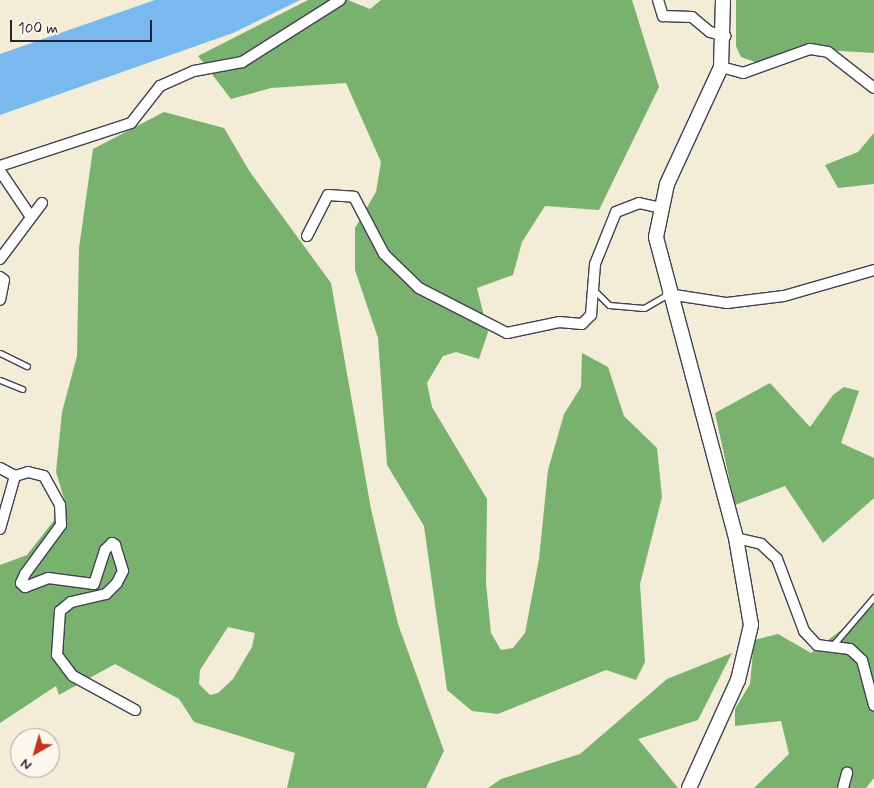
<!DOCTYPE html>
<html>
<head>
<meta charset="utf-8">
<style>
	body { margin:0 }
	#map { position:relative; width:874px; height:788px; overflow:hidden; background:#f3edd8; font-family:Mynerve,sans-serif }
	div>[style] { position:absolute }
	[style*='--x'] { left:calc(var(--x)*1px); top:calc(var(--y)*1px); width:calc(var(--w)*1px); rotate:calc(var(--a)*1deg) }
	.forest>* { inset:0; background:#79b26f }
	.water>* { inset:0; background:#79b9ed }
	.roads { filter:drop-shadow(1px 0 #414053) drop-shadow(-1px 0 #414053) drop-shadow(0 1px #414053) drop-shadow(0 -1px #414053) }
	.lane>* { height:5px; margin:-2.5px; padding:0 2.5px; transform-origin:2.5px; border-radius:2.5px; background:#fff }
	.street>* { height:10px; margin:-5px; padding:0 5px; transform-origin:5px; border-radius:5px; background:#fff }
	.secondary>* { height:14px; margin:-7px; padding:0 7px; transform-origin:7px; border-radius:7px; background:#fff }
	span { translate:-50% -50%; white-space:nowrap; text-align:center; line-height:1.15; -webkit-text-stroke:4px #fbf7ec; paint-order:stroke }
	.north { position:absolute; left:10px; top:728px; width:50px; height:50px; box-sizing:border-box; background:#fbf7ec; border:1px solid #a4a2a5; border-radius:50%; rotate:218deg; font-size:14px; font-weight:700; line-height:20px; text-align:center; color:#22223b }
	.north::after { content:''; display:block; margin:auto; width:18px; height:22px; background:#c8321e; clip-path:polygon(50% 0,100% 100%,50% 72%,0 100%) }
	.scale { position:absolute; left:10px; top:20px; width:142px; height:22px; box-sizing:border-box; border:2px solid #22223b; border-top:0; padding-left:6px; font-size:15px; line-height:18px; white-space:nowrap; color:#22223b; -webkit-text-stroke:4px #fbf7ec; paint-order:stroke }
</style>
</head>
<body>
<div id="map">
	<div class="forest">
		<i style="clip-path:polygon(308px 0,348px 0,370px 9px,381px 0,632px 0,659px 87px,599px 210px,545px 206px,522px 242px,513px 275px,477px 288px,488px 332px,479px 359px,456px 352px,443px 356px,427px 383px,432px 407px,487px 499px,486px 583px,491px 633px,501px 650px,513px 648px,525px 633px,539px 559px,548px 470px,564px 414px,581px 387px,582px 353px,608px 367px,624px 416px,657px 448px,662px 497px,640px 584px,645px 662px,636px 680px,606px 670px,498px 714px,472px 711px,447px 690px,424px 526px,387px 465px,378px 338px,355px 270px,355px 228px,376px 192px,381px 162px,346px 83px,271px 88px,231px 99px,198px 56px)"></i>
		<i style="clip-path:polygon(736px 0,874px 0,874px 53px,823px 50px,764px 65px,741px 57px,736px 46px)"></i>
		<i style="clip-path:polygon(evenodd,164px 112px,224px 128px,250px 172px,331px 283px,371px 509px,398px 624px,444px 751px,426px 788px,287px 788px,295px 753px,194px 722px,179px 699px,115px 664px,59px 695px,56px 686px,0 723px,0 565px,27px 555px,66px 505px,56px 472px,62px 412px,77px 356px,79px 248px,93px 149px,164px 112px,228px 627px,255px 633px,252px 647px,233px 679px,218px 693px,210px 695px,199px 684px,200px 670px,228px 627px)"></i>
		<i style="clip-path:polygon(874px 133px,874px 184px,838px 188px,825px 165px,858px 152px)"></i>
		<i style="clip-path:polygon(770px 383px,810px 427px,833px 395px,844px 387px,859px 391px,841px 443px,874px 458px,874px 498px,823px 543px,785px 486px,735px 505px,715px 413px)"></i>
		<i style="clip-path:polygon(874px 605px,874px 778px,866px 788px,754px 788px,789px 754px,781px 721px,735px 726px,735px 709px,750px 684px,754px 640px,778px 634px,811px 653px)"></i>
		<i style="clip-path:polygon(732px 653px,698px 720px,638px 739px,678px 788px,488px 788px,501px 779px,580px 754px,667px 679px)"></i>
	</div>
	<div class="water">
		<i style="clip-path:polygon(155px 0,300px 0,233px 33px,0 115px,0 54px)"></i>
	</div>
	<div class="roads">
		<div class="lane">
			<i style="--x:596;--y:292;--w:18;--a:45"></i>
			<i style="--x:609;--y:305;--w:35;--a:5"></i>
			<i style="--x:644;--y:308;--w:28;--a:-30"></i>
			<i style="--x:0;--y:353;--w:30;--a:26"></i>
			<i style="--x:0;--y:380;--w:24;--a:22"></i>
			<i style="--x:832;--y:646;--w:65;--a:-49.4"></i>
		</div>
		<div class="street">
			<i style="--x:658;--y:0;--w:17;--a:73"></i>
			<i style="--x:663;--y:16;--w:29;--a:2"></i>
			<i style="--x:692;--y:17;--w:23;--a:40"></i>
			<i style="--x:710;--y:32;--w:16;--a:15"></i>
			<i style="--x:721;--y:67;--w:23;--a:15"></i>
			<i style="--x:743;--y:73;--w:71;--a:-19.7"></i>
			<i style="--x:810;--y:49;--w:18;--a:9"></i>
			<i style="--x:828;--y:52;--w:58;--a:38"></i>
			<i style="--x:0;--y:166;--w:138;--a:-18.2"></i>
			<i style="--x:131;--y:123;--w:47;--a:-51.9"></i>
			<i style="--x:160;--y:86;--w:37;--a:-24"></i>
			<i style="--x:194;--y:71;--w:49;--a:-10.6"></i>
			<i style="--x:242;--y:62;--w:116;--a:-32.3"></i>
			<i style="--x:0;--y:171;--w:55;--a:56"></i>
			<i style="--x:307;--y:236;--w:46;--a:-62.9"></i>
			<i style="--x:328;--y:195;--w:26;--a:4"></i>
			<i style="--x:354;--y:197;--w:64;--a:62.2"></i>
			<i style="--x:384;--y:254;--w:49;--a:44.2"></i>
			<i style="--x:419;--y:288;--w:99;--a:27.1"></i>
			<i style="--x:507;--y:333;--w:53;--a:-11.9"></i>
			<i style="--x:559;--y:322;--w:23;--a:5"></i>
			<i style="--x:582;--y:324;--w:13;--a:-45"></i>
			<i style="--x:591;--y:315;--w:51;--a:-85.5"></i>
			<i style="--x:595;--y:264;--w:56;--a:-68"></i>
			<i style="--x:616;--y:212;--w:25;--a:-21"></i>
			<i style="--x:639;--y:203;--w:22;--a:13"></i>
			<i style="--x:0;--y:259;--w:70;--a:-53.1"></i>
			<i style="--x:0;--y:277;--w:5;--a:37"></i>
			<i style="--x:4;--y:280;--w:20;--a:101"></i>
			<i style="--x:668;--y:294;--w:60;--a:8.7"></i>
			<i style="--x:727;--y:303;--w:57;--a:-7"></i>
			<i style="--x:784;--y:296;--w:94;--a:-16.1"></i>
			<i style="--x:0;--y:468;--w:17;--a:28"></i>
			<i style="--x:15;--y:476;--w:14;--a:-17"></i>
			<i style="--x:28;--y:472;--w:16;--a:14"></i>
			<i style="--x:44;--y:476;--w:33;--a:61"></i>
			<i style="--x:60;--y:505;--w:20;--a:87"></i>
			<i style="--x:61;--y:525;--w:61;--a:126.3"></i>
			<i style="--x:25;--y:574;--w:10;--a:114"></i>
			<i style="--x:21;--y:583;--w:6;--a:45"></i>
			<i style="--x:25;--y:587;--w:25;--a:-21"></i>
			<i style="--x:48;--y:578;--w:46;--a:7.4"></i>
			<i style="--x:94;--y:584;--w:36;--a:-72"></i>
			<i style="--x:105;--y:550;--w:10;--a:-45"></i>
			<i style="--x:112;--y:543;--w:4;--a:34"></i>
			<i style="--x:115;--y:545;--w:27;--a:73"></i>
			<i style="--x:123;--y:571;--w:13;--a:117"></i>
			<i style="--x:117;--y:583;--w:16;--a:135"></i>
			<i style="--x:106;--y:594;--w:36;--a:167"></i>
			<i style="--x:71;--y:602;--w:14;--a:141"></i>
			<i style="--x:60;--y:611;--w:44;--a:93.9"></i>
			<i style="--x:57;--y:655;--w:26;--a:53"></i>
			<i style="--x:73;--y:676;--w:71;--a:28.7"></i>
			<i style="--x:0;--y:529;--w:55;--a:-74.2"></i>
			<i style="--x:736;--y:538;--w:26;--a:13"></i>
			<i style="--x:761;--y:544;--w:22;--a:43"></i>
			<i style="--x:777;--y:559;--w:77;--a:69.4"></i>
			<i style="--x:804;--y:631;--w:19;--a:47"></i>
			<i style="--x:817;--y:645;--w:33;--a:7"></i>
			<i style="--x:850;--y:649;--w:16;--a:43"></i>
			<i style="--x:862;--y:660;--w:47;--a:75.1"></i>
			<i style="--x:843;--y:788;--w:16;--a:-75"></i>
		</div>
		<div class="secondary">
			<i style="--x:689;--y:788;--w:119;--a:-65.6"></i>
			<i style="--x:738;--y:680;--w:57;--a:-76.7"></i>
			<i style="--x:751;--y:625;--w:88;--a:-99.8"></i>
			<i style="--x:736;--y:538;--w:311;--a:-104.9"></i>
			<i style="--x:656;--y:237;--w:54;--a:-78.3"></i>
			<i style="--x:667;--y:184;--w:129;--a:-65.2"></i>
			<i style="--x:721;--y:67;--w:67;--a:-88.3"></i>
		</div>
	</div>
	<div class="north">N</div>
	<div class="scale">100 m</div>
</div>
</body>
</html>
